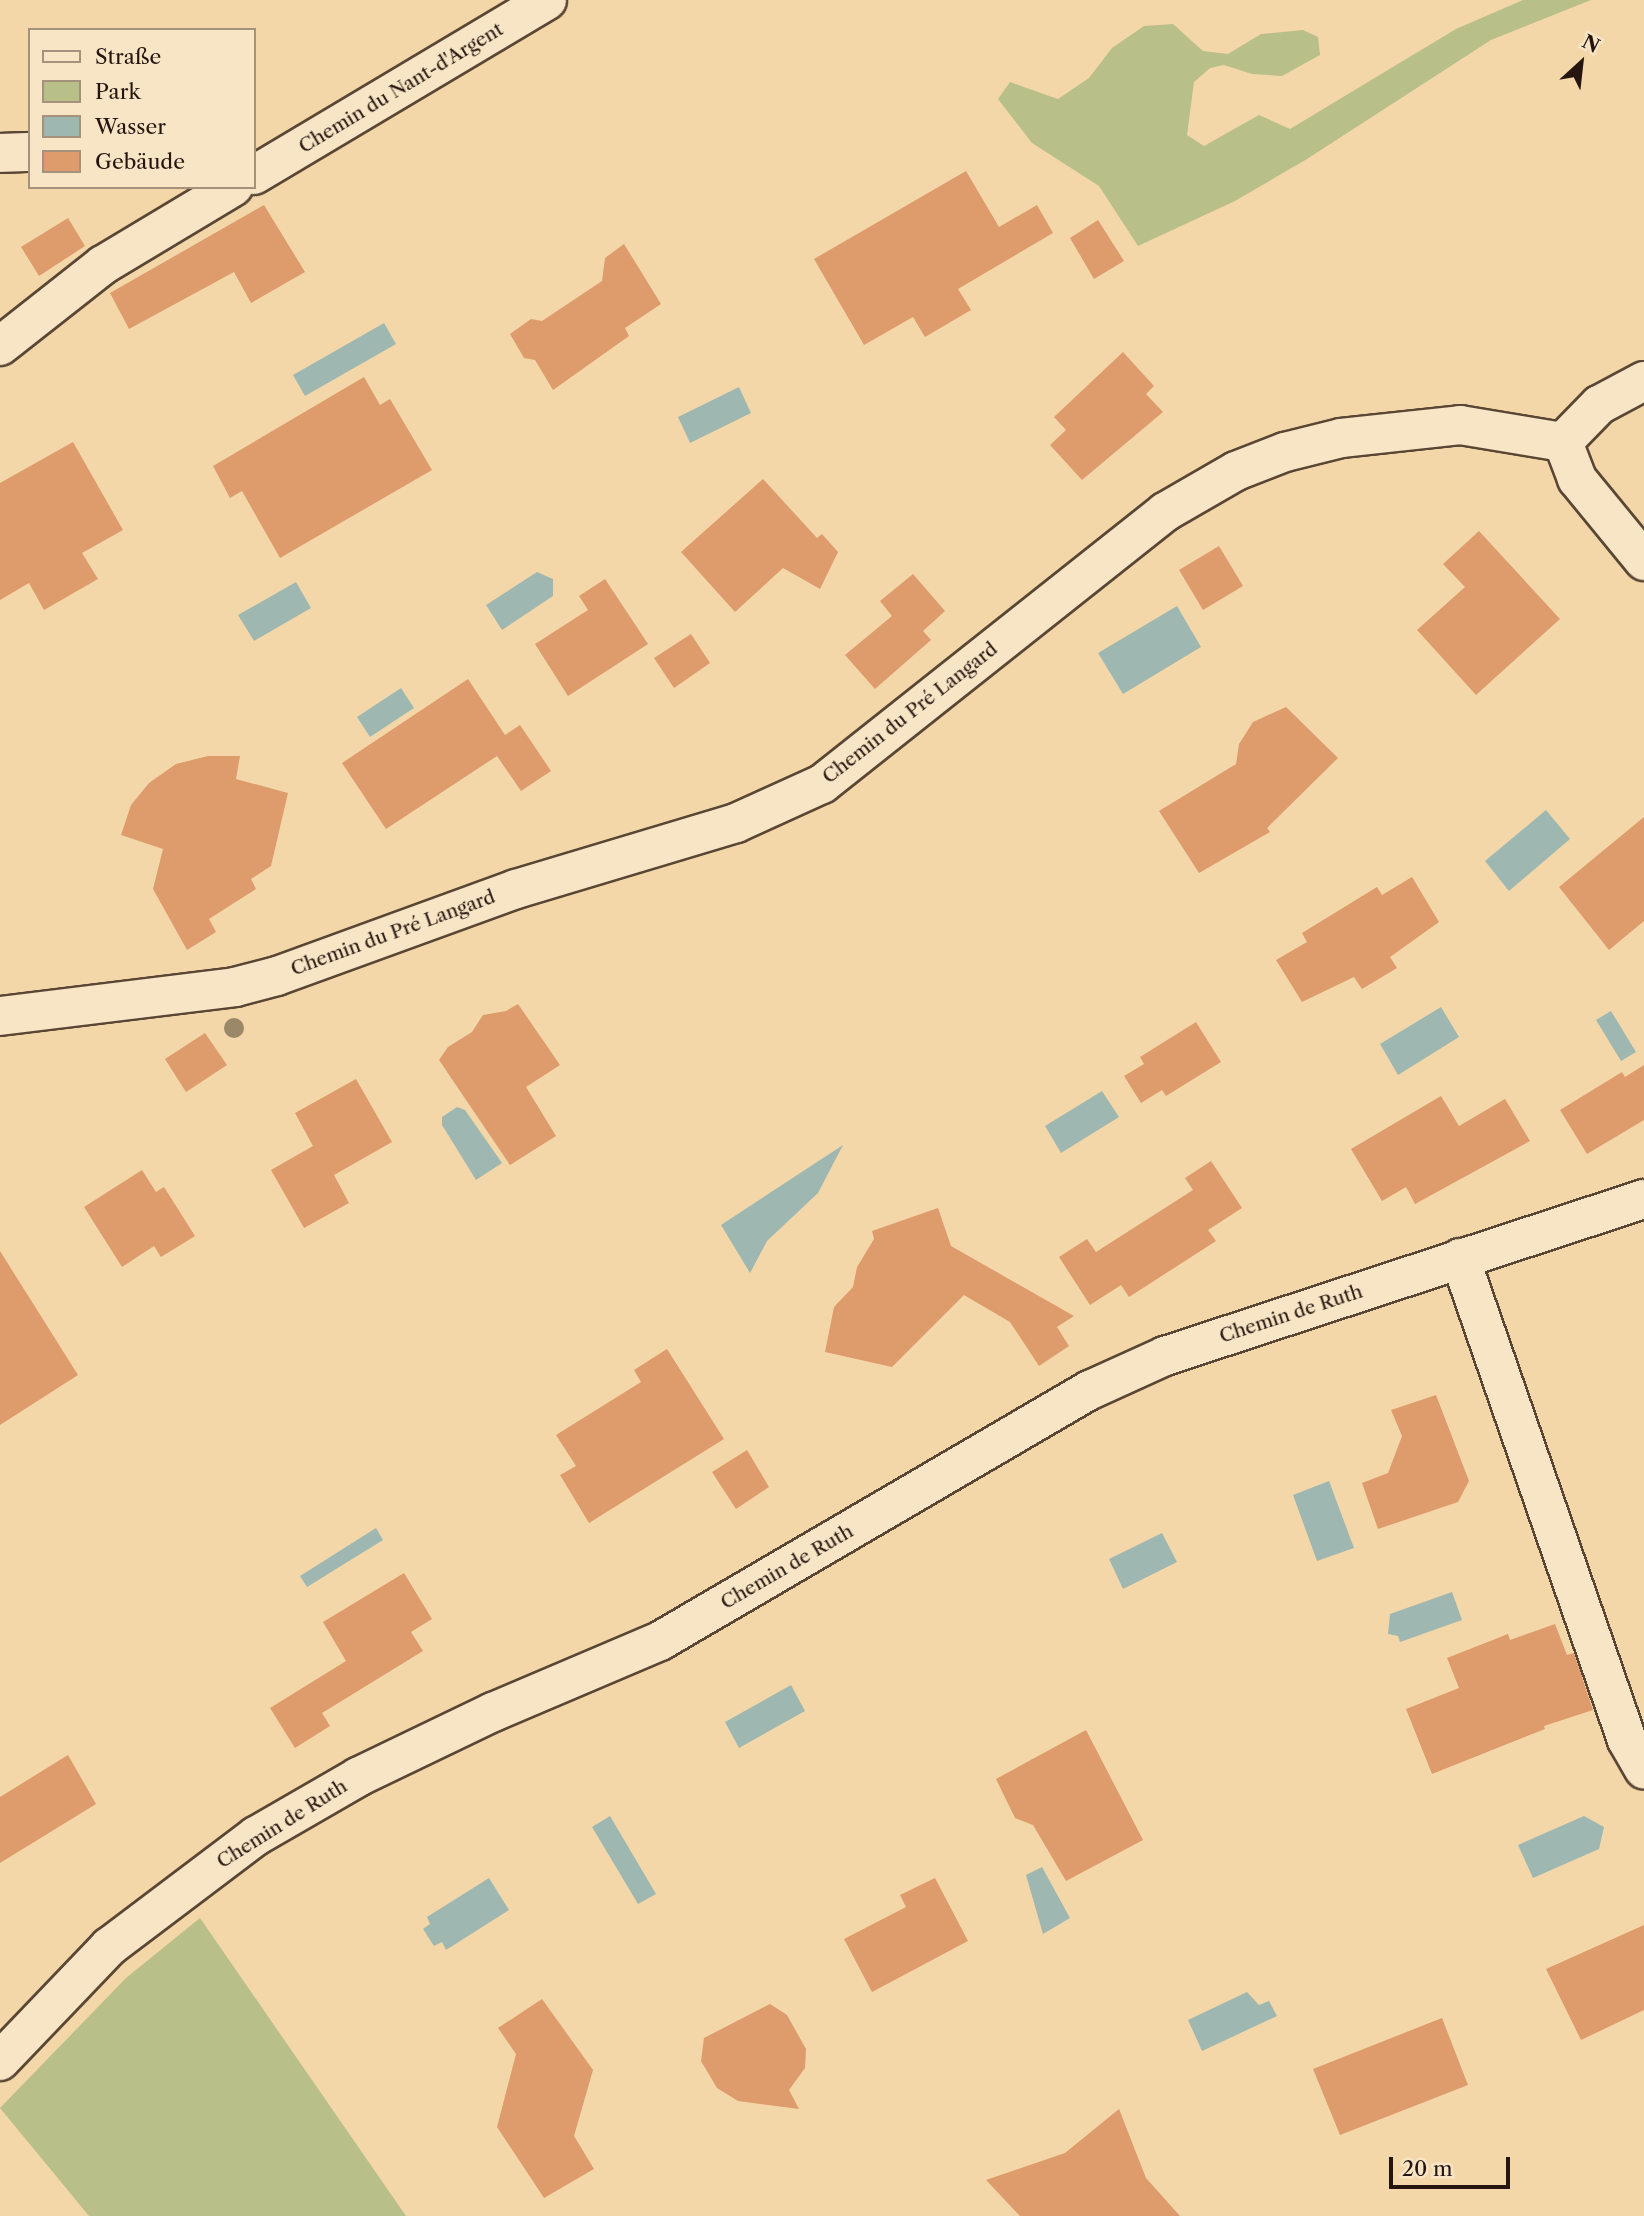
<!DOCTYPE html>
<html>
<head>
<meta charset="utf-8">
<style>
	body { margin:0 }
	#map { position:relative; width:1644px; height:2216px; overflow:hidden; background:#f4d7a8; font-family:"Libre Caslon Text",serif }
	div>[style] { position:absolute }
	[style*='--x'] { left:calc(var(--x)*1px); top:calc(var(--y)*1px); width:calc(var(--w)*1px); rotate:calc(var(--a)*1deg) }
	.green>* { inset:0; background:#b9bf89 }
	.water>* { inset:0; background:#9eb8b1 }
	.building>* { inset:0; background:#de9b6c }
	.roads { filter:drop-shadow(2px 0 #594634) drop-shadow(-2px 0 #594634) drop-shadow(0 2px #594634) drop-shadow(0 -2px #594634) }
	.minor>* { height:38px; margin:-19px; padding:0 19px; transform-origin:19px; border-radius:19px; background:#f8e5c6 }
	.trees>* { width:20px; height:20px; margin:-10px; border-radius:50%; background:#9a8868 }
	span { translate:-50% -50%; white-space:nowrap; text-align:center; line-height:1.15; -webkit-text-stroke:6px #f8e5c6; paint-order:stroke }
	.street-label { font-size:19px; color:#25150e }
	.legend { position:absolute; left:28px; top:28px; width:228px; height:161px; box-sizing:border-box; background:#f8e5c6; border:2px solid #a4927c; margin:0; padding:9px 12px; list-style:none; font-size:21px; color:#25150e }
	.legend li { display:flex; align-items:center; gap:14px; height:35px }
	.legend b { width:35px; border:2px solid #a4927c }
	.north { position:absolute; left:1546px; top:28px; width:70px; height:70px; -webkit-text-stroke:5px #f8e5c6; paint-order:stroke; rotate:27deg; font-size:19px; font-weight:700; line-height:28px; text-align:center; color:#25150e }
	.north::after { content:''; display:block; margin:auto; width:24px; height:32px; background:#25150e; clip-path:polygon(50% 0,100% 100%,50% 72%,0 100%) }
	.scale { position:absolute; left:1389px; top:2157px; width:121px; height:32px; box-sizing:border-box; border:4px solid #25150e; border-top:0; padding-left:9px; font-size:21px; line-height:24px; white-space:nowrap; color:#25150e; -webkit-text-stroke:5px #f8e5c6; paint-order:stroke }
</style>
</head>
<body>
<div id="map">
	<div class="green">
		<i style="clip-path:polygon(1523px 0,1591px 0,1491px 40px,1307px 159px,1235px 201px,1138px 246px,1099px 186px,1032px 143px,998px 99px,1010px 82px,1058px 99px,1089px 78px,1112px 48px,1144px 26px,1173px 24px,1203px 51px,1228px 54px,1261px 34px,1303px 30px,1318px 37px,1320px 55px,1282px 76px,1252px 74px,1224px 65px,1210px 68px,1194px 82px,1187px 135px,1204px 146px,1259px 115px,1290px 129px,1456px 29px)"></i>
		<i style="clip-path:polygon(200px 1918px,406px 2216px,89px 2216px,0 2108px,126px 1978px)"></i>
	</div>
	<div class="water">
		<i style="clip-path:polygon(384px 323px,396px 344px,305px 396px,293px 375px)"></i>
		<i style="clip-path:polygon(739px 387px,751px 413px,690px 443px,678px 417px)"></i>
		<i style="clip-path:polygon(537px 572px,553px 579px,553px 596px,502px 630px,486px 605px)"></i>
		<i style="clip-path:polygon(296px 582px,311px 608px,254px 641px,238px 615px)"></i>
		<i style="clip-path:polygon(1177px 606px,1201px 647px,1123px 694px,1098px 653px)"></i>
		<i style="clip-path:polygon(401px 688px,414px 708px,370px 737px,357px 717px)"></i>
		<i style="clip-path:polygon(1546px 810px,1570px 839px,1509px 891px,1485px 861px)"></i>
		<i style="clip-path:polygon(1441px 1007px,1459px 1037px,1398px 1075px,1380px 1044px)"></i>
		<i style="clip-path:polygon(1611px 1011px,1636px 1052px,1621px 1061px,1596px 1020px)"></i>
		<i style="clip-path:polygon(1102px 1091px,1119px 1117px,1061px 1153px,1045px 1126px)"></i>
		<i style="clip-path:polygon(457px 1107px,465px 1110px,502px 1163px,476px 1180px,442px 1125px,442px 1117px)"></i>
		<i style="clip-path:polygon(843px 1145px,818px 1193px,767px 1241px,750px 1273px,721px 1225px)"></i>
		<i style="clip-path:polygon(1329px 1481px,1354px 1548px,1317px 1561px,1293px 1495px)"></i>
		<i style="clip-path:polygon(376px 1528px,383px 1540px,307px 1587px,300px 1576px)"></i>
		<i style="clip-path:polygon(1162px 1533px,1177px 1562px,1123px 1589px,1109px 1559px)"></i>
		<i style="clip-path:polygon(1452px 1592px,1462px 1620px,1400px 1642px,1398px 1636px,1388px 1634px,1390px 1614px)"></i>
		<i style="clip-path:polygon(791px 1685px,805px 1711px,739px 1748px,725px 1722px)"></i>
		<i style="clip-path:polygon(610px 1816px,656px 1894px,638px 1904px,592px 1827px)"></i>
		<i style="clip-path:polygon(1584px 1816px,1604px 1827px,1599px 1849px,1533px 1878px,1518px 1845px)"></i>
		<i style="clip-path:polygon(1042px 1867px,1070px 1918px,1043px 1934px,1026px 1875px)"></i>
		<i style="clip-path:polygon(489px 1878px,509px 1910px,446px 1950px,442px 1942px,434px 1946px,423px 1929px,430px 1924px,427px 1917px)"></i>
		<i style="clip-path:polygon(1247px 1992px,1259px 2005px,1269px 2001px,1277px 2016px,1202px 2051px,1188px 2020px)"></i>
	</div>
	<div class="building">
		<i style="clip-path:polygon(966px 171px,999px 227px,1037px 205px,1053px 233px,958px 289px,971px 310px,925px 337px,913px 317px,864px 345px,814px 259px)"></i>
		<i style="clip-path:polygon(264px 205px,305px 272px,251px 303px,234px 272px,129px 329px,110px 293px)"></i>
		<i style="clip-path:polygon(68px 218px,85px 246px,39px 276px,21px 247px)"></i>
		<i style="clip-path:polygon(1098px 220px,1124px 261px,1094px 279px,1070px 238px)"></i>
		<i style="clip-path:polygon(624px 244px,661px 304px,625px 328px,629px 336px,553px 390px,535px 360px,524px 358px,510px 334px,531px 319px,542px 321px,602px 281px,605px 258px)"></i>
		<i style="clip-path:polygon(1123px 352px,1154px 386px,1146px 394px,1163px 412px,1082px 480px,1050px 445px,1066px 430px,1054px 417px)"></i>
		<i style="clip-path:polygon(364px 377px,380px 405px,390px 399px,432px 470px,280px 558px,242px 491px,230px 498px,213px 466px)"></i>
		<i style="clip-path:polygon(73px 442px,123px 530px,82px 553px,98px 579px,44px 610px,29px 583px,0 600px,0 483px)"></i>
		<i style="clip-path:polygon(763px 479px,817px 538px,822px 534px,838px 552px,820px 589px,783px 568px,735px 612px,681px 552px)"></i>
		<i style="clip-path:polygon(1479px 531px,1560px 619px,1476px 695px,1417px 630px,1465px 587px,1443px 564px)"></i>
		<i style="clip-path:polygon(1219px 546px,1243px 586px,1203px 610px,1179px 570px)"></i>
		<i style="clip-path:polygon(913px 574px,945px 611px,923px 631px,931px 640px,875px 689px,845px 655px,892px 616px,880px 601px)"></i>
		<i style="clip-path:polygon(605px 579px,648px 644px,568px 696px,535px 644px,588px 610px,579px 596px)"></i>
		<i style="clip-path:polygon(691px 634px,710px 663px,674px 688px,654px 658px)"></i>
		<i style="clip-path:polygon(468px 679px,505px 735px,520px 725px,551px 771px,521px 791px,497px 756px,386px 829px,342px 763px)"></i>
		<i style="clip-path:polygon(1286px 707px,1338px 758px,1267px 828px,1270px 832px,1199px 873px,1159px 811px,1236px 764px,1239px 744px,1253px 722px)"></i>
		<i style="clip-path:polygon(208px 756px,240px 756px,236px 779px,288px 793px,271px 866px,251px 879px,256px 889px,209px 919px,216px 932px,187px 950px,153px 889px,163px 849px,121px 835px,131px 805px,149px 783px,176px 764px)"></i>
		<i style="clip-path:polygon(1644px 817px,1644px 921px,1609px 950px,1559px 887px)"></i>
		<i style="clip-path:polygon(1412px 877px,1439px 922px,1390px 957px,1397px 968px,1362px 989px,1354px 977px,1302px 1002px,1276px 960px,1307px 942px,1302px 933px,1377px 887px,1382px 895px)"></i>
		<i style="clip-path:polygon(518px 1004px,560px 1065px,526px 1087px,556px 1136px,510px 1165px,439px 1060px,448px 1047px,472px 1032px,483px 1015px,506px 1011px)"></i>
		<i style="clip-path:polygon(1196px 1022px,1221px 1062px,1166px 1096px,1162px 1090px,1141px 1103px,1124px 1076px,1144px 1064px,1140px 1057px)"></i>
		<i style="clip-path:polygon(205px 1033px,227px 1065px,186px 1092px,165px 1059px)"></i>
		<i style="clip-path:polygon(1644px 1065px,1644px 1120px,1587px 1154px,1560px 1110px,1622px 1072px,1625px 1077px)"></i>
		<i style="clip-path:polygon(356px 1079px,392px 1142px,334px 1175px,349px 1203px,304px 1228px,271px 1170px,313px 1146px,295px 1113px)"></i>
		<i style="clip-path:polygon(1441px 1096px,1459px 1126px,1505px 1099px,1530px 1141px,1415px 1204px,1406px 1187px,1382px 1201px,1351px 1149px)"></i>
		<i style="clip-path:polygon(1211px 1161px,1242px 1208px,1208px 1230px,1216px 1241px,1129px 1297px,1121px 1285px,1090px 1305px,1059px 1257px,1087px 1239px,1096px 1252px,1193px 1190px,1185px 1178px)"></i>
		<i style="clip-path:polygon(142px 1170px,156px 1192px,164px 1187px,195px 1236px,161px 1257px,154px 1246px,122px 1267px,84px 1207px)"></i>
		<i style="clip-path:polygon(938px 1208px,951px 1246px,1074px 1316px,1057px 1327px,1069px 1346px,1039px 1366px,1010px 1322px,964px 1295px,892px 1367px,825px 1352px,834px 1307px,853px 1287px,857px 1267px,874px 1239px,872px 1231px)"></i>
		<i style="clip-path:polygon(0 1251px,78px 1375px,0 1425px)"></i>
		<i style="clip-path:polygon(667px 1349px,724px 1439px,589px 1523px,560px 1475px,576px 1466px,556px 1435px,641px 1382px,634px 1370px)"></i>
		<i style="clip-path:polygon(1436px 1395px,1469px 1481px,1458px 1502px,1378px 1529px,1362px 1483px,1388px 1473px,1402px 1436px,1391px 1410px)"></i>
		<i style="clip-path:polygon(747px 1450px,769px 1487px,736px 1509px,712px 1472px)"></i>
		<i style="clip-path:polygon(404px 1573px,432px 1619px,411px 1632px,423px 1651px,322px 1713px,330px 1726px,295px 1748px,270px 1708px,346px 1661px,323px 1622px)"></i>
		<i style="clip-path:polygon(1555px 1624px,1567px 1655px,1574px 1653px,1593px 1710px,1544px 1726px,1545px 1729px,1432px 1774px,1406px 1709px,1459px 1688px,1447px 1658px,1508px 1634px,1510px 1640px)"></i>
		<i style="clip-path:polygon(1086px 1730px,1143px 1840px,1066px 1881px,1033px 1825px,1015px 1818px,996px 1779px)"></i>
		<i style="clip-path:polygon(68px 1755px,96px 1804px,0 1863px,0 1797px)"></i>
		<i style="clip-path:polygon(935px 1878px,968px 1941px,872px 1992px,844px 1939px,906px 1907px,900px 1895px)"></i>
		<i style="clip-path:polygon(1644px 1925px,1644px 2010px,1581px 2040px,1546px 1969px)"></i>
		<i style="clip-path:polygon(542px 1999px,593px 2070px,574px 2136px,594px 2169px,544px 2198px,497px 2127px,516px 2054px,498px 2028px)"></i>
		<i style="clip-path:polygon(770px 2004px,787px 2015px,806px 2049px,805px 2068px,789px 2090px,799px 2109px,738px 2101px,717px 2088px,701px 2061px,704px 2038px)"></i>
		<i style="clip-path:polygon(1442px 2018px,1468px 2085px,1340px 2135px,1313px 2069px)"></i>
		<i style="clip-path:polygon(1119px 2109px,1146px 2178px,1180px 2216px,1020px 2216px,986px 2180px,1065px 2153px)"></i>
	</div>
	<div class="roads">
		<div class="minor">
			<i style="--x:0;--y:153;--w:30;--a:-2"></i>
			<i style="--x:254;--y:175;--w:341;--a:-30.8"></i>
			<i style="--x:0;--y:346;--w:131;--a:-38.2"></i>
			<i style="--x:103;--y:265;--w:152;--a:-31"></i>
			<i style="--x:1563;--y:442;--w:52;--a:-45.8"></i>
			<i style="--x:1599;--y:405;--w:51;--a:-28.1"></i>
			<i style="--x:0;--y:1016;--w:237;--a:-7"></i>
			<i style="--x:235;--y:987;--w:43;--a:-14.7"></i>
			<i style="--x:277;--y:976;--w:254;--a:-20"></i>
			<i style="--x:516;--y:889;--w:230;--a:-16.7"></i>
			<i style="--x:736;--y:823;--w:94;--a:-24.4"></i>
			<i style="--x:822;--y:784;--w:438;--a:-38.4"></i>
			<i style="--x:1165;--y:512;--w:82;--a:-30"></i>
			<i style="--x:1236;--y:471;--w:53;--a:-21.2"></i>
			<i style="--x:1285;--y:452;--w:58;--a:-14"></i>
			<i style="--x:1341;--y:438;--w:120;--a:-6.2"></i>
			<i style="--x:1460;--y:425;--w:104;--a:9.4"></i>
			<i style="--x:1563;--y:442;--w:40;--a:69"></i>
			<i style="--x:1577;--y:479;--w:106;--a:50.7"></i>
			<i style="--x:1460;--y:1258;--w:510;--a:70.89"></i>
			<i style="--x:1627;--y:1740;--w:34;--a:60"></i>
			<i style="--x:0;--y:2061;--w:158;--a:-46.3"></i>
			<i style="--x:109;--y:1947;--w:184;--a:-37.1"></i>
			<i style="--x:256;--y:1836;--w:118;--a:-30"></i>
			<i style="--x:358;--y:1777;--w:150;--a:-25.7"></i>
			<i style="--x:493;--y:1712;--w:181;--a:-23"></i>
			<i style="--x:660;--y:1641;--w:498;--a:-30.3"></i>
			<i style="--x:1090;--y:1390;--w:82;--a:-24.4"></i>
			<i style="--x:1165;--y:1356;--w:504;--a:-18.15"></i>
		</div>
	</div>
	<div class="trees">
		<i style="left:234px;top:1028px"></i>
	</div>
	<div class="street-label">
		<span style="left:401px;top:88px;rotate:-31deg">Chemin du Nant-d'Argent</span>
		<span style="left:910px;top:713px;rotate:-38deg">Chemin du Pré Langard</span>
		<span style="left:393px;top:933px;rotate:-20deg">Chemin du Pré Langard</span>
		<span style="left:1291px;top:1314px;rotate:-18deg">Chemin de Ruth</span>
		<span style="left:787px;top:1567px;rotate:-30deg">Chemin de Ruth</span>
		<span style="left:282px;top:1824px;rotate:-32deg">Chemin de Ruth</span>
	</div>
	<ul class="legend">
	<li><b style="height:9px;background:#f8e5c6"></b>Straße</li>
	<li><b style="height:19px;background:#b9bf89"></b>Park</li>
	<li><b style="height:19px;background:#9eb8b1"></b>Wasser</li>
	<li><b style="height:19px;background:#de9b6c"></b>Gebäude</li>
	</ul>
	<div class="north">N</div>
	<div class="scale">20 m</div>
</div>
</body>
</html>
